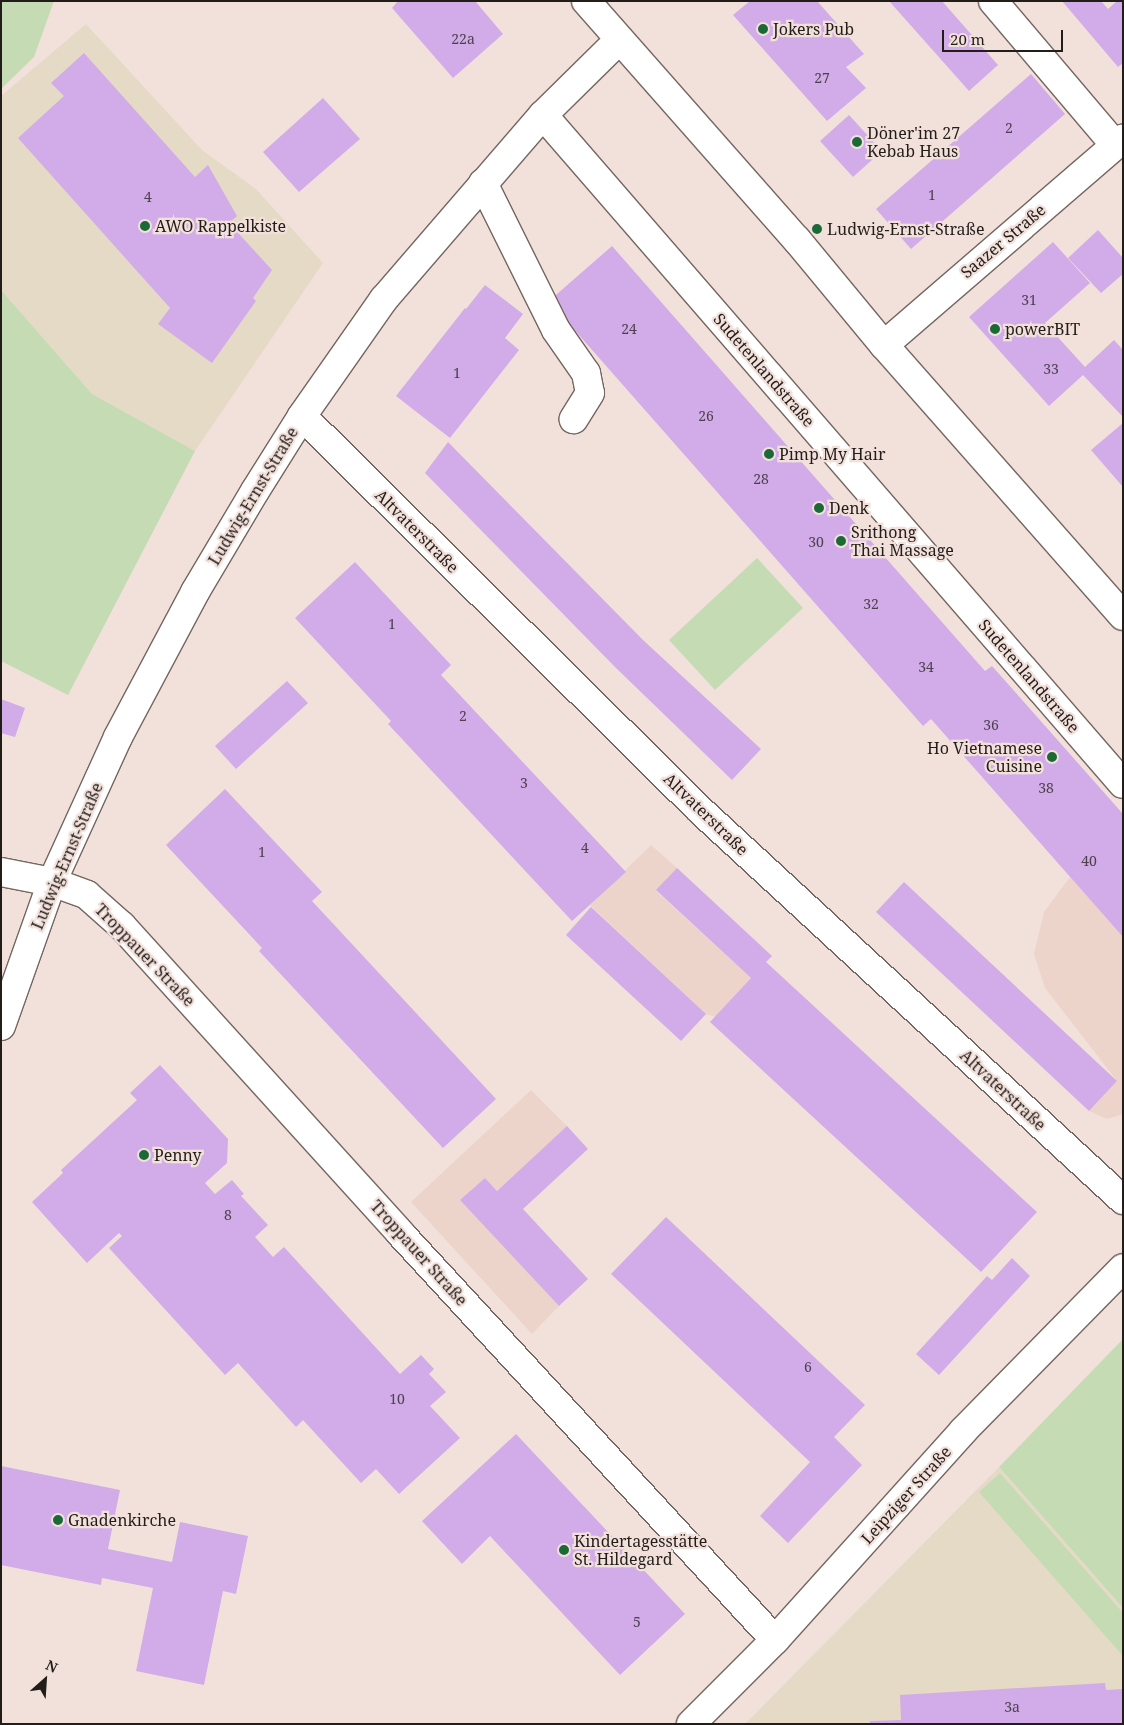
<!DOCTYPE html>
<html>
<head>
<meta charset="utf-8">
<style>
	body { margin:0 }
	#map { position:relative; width:1124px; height:1725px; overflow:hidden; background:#f2e1db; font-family:"Noto Serif",serif }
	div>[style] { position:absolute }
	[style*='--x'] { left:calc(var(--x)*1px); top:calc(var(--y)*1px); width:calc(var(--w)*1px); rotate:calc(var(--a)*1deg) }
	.built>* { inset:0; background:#ecd4ca }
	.education>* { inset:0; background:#e5dac6 }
	.green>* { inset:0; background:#c4dbb4 }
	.building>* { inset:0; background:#d1ace9 }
	.roads { filter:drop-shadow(1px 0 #746660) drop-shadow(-1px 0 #746660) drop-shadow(0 1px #746660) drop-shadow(0 -1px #746660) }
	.minor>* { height:28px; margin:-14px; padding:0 14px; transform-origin:14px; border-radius:14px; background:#fff }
	.dots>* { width:14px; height:14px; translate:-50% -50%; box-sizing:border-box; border:2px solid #f2e1db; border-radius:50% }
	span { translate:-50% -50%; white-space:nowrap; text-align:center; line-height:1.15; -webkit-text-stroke:4.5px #f2e1db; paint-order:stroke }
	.number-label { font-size:14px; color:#4e414e }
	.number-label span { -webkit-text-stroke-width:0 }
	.poi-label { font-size:16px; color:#231d1a }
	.left { translate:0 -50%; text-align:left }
	.right { translate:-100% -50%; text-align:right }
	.street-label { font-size:16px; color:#231d1a }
	.frame { position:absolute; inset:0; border:2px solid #231d1a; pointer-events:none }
	.north { position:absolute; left:20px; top:1655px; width:50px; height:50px; -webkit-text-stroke:4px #f2e1db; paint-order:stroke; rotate:26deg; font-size:14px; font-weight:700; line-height:20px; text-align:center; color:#231d1a }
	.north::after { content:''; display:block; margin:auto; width:18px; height:22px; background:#231d1a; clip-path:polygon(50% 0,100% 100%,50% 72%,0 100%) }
	.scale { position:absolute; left:942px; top:30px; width:121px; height:22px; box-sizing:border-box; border:2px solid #231d1a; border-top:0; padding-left:6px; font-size:15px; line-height:18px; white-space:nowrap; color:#231d1a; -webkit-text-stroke:4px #f2e1db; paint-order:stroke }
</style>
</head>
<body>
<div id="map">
	<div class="built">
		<i style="clip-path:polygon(651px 845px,677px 868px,656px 891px,751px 978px,715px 1017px,706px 1014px,590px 905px)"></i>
		<i style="clip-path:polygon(1070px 877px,1123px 937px,1123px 1114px,1107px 1119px,1089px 1111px,1117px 1081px,1045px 988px,1034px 954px,1044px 912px)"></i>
		<i style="clip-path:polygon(531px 1090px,567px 1126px,497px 1191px,485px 1178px,461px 1200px,559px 1306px,532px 1334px,411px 1202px)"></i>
	</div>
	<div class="education">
		<i style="clip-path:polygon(86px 24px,202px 150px,256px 189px,323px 263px,195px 451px,92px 394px,1px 290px,1px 96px)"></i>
		<i style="clip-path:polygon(999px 1467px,1123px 1608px,1123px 1724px,745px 1724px)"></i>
	</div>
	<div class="green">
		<i style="clip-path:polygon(1px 1px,54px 1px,34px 57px,1px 89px)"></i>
		<i style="clip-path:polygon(1px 290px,92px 394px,195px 451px,68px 695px,1px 661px)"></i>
		<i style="clip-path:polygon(757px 558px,803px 608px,715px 690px,669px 640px)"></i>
		<i style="clip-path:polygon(1123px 1339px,1123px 1608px,999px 1467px)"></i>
		<i style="clip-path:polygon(1000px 1473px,1123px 1613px,1123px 1656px,979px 1492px)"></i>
	</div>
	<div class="building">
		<i style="clip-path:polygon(398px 1px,475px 1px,503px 34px,453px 78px,392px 8px)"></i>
		<i style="clip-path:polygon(750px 1px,817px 1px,864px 54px,846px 67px,866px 88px,827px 121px,733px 15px)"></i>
		<i style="clip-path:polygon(889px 1px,942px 1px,998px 65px,969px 91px)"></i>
		<i style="clip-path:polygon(1062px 1px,1101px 1px,1108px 9px,1117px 1px,1123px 1px,1123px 63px,1118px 67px)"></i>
		<i style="clip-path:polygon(84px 53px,195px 177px,208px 165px,237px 216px,229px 223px,272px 270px,253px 298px,256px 301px,212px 363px,158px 324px,170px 308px,18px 138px,64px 96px,51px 83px)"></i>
		<i style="clip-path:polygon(1031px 74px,1065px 114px,911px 249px,876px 209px)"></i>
		<i style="clip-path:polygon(323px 98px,360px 139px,299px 192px,263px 152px)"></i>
		<i style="clip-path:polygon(849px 115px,882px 151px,853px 177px,820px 141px)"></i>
		<i style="clip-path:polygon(1098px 230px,1123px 258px,1123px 274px,1101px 293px,1068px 258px)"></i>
		<i style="clip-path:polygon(1053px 242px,1090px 283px,1045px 323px,1085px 367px,1114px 340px,1123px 350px,1123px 417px,1083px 375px,1049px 406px,969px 317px)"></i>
		<i style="clip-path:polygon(612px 246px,985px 671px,992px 666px,1123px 814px,1123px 937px,931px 719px,923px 726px,549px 301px)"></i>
		<i style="clip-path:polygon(485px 285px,523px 314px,505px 338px,519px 350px,450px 438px,396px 396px,465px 308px,466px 309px)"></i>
		<i style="clip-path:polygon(1123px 423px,1123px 487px,1091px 450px)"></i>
		<i style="clip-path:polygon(448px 442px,643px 640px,761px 749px,732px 780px,616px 668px,425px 473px)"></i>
		<i style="clip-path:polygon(355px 562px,451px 665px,441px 675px,626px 872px,572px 921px,388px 724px,391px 721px,295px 618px)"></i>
		<i style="clip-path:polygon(287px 681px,308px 703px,236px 769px,215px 746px)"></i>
		<i style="clip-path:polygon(1px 699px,25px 708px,15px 737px,1px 733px)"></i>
		<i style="clip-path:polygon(225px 789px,322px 892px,312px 901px,496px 1099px,443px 1148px,259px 951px,262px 948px,166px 845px)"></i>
		<i style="clip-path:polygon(677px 868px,772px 956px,766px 962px,1037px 1212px,981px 1272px,710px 1022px,751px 978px,656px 890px)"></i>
		<i style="clip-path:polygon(904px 882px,1117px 1081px,1089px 1111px,876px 912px)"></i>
		<i style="clip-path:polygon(591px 907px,706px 1014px,681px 1041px,566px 935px)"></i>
		<i style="clip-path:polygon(160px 1065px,228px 1139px,227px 1163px,205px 1183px,215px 1194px,232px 1180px,244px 1194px,241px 1196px,268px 1225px,255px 1237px,273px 1257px,284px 1247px,400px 1374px,421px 1355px,434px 1369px,429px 1374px,446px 1392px,430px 1406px,460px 1438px,399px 1494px,376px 1469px,361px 1483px,303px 1420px,296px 1427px,238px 1363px,225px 1375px,109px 1248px,122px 1236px,119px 1233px,87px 1263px,32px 1202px,63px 1173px,61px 1170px,137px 1100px,130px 1093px)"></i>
		<i style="clip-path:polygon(567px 1126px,588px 1149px,523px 1209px,588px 1279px,559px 1306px,460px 1200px,485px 1178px,497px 1191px)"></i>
		<i style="clip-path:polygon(666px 1217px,865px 1405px,834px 1437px,862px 1465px,788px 1543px,760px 1516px,810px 1462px,611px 1274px)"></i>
		<i style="clip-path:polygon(1012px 1258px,1030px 1276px,939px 1375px,916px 1354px,987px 1276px,992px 1280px)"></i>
		<i style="clip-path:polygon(516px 1434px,685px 1614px,620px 1675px,490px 1536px,462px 1564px,422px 1521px)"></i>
		<i style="clip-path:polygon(1px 1466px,120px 1490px,108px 1549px,172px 1562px,180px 1522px,248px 1536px,236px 1594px,223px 1591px,204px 1685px,136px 1671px,153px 1588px,102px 1578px,101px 1585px,1px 1565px)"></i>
		<i style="clip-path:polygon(1105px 1683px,1106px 1690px,1123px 1689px,1123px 1724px,870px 1724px,870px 1721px,901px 1720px,900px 1695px)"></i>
	</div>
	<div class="roads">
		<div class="minor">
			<i style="--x:586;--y:1;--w:319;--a:48.6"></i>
			<i style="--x:797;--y:240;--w:136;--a:50.4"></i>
			<i style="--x:884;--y:345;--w:361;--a:48.6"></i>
			<i style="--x:993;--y:1;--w:189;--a:49.7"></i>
			<i style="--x:543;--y:115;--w:885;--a:49.08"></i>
			<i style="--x:483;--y:183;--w:164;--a:63.6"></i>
			<i style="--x:556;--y:330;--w:52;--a:55.1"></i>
			<i style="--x:586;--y:373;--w:20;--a:79"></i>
			<i style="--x:590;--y:393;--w:31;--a:122"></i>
			<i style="--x:884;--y:345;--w:316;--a:-40.8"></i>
			<i style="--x:302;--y:416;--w:561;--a:44.71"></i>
			<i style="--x:701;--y:811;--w:574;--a:42.67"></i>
			<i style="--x:1;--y:872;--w:52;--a:11.1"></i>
			<i style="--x:52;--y:882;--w:37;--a:20"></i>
			<i style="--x:87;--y:895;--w:47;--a:41.5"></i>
			<i style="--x:122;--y:926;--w:414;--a:47.8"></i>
			<i style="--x:400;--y:1233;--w:553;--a:47.34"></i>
			<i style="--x:1;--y:1026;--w:153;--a:-70.5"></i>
			<i style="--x:52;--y:882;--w:159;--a:-65.5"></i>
			<i style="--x:118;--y:737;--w:164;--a:-62"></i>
			<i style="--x:195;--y:592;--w:117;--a:-59.3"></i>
			<i style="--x:255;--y:491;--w:89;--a:-57.9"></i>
			<i style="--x:302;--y:416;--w:143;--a:-55"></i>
			<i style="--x:384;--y:299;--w:243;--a:-49.2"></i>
			<i style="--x:543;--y:115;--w:107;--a:-44.6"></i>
			<i style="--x:691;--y:1724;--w:119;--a:-45"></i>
			<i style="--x:775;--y:1640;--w:281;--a:-48"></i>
			<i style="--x:963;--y:1431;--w:228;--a:-45.5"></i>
		</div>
	</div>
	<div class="dots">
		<i style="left:763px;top:29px;background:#1c6938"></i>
		<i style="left:857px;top:142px;background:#1c6938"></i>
		<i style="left:145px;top:226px;background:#1c6938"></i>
		<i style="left:817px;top:229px;background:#1c6938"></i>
		<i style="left:995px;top:329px;background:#1c6938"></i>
		<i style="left:769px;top:454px;background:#1c6938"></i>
		<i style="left:819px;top:508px;background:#1c6938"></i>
		<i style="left:841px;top:541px;background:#1c6938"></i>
		<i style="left:1052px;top:757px;background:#1c6938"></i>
		<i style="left:144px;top:1155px;background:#1c6938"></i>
		<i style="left:58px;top:1520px;background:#1c6938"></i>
		<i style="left:564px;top:1550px;background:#1c6938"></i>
	</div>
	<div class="number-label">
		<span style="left:463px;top:39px">22a</span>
		<span style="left:822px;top:78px">27</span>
		<span style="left:1009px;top:128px">2</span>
		<span style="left:932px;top:195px">1</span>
		<span style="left:148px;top:197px">4</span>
		<span style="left:1029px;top:300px">31</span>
		<span style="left:629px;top:329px">24</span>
		<span style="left:1051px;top:369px">33</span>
		<span style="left:457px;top:373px">1</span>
		<span style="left:706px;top:416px">26</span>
		<span style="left:761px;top:479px">28</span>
		<span style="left:816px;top:542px">30</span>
		<span style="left:871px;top:604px">32</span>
		<span style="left:392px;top:624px">1</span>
		<span style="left:926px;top:667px">34</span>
		<span style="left:463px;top:716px">2</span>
		<span style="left:991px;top:725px">36</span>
		<span style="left:524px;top:783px">3</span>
		<span style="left:1046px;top:788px">38</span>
		<span style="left:585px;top:848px">4</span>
		<span style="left:262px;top:852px">1</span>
		<span style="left:1089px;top:861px">40</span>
		<span style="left:228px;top:1215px">8</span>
		<span style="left:808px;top:1367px">6</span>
		<span style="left:397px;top:1399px">10</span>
		<span style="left:637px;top:1622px">5</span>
		<span style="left:1012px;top:1707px">3a</span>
	</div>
	<div class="poi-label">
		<span class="left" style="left:773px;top:29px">Jokers Pub</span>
		<span class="left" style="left:867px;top:142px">Döner'im 27<br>Kebab Haus</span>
		<span class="left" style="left:155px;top:226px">AWO Rappelkiste</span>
		<span class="left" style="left:827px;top:229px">Ludwig-Ernst-Straße</span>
		<span class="left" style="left:1005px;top:329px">powerBIT</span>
		<span class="left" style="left:779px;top:454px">Pimp My Hair</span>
		<span class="left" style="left:829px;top:508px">Denk</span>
		<span class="left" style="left:851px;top:541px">Srithong<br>Thai Massage</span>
		<span class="right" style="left:1042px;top:757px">Ho Vietnamese<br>Cuisine</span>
		<span class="left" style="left:154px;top:1155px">Penny</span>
		<span class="left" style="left:68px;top:1520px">Gnadenkirche</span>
		<span class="left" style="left:574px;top:1550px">Kindertagesstätte<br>St. Hildegard</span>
	</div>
	<div class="street-label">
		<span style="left:1003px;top:241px;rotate:-40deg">Saazer Straße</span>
		<span style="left:764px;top:370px;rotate:49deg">Sudetenlandstraße</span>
		<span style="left:253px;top:496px;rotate:-59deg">Ludwig-Ernst-Straße</span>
		<span style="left:417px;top:531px;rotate:45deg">Altvaterstraße</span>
		<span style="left:1029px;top:676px;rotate:49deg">Sudetenlandstraße</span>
		<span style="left:706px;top:814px;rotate:44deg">Altvaterstraße</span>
		<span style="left:67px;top:856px;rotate:-67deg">Ludwig-Ernst-Straße</span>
		<span style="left:145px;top:955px;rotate:46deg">Troppauer Straße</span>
		<span style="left:1003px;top:1090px;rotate:43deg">Altvaterstraße</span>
		<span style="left:419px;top:1253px;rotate:48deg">Troppauer Straße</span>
		<span style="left:906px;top:1495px;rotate:-48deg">Leipziger Straße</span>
	</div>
	<div class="frame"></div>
	<div class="north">N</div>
	<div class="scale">20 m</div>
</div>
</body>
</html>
